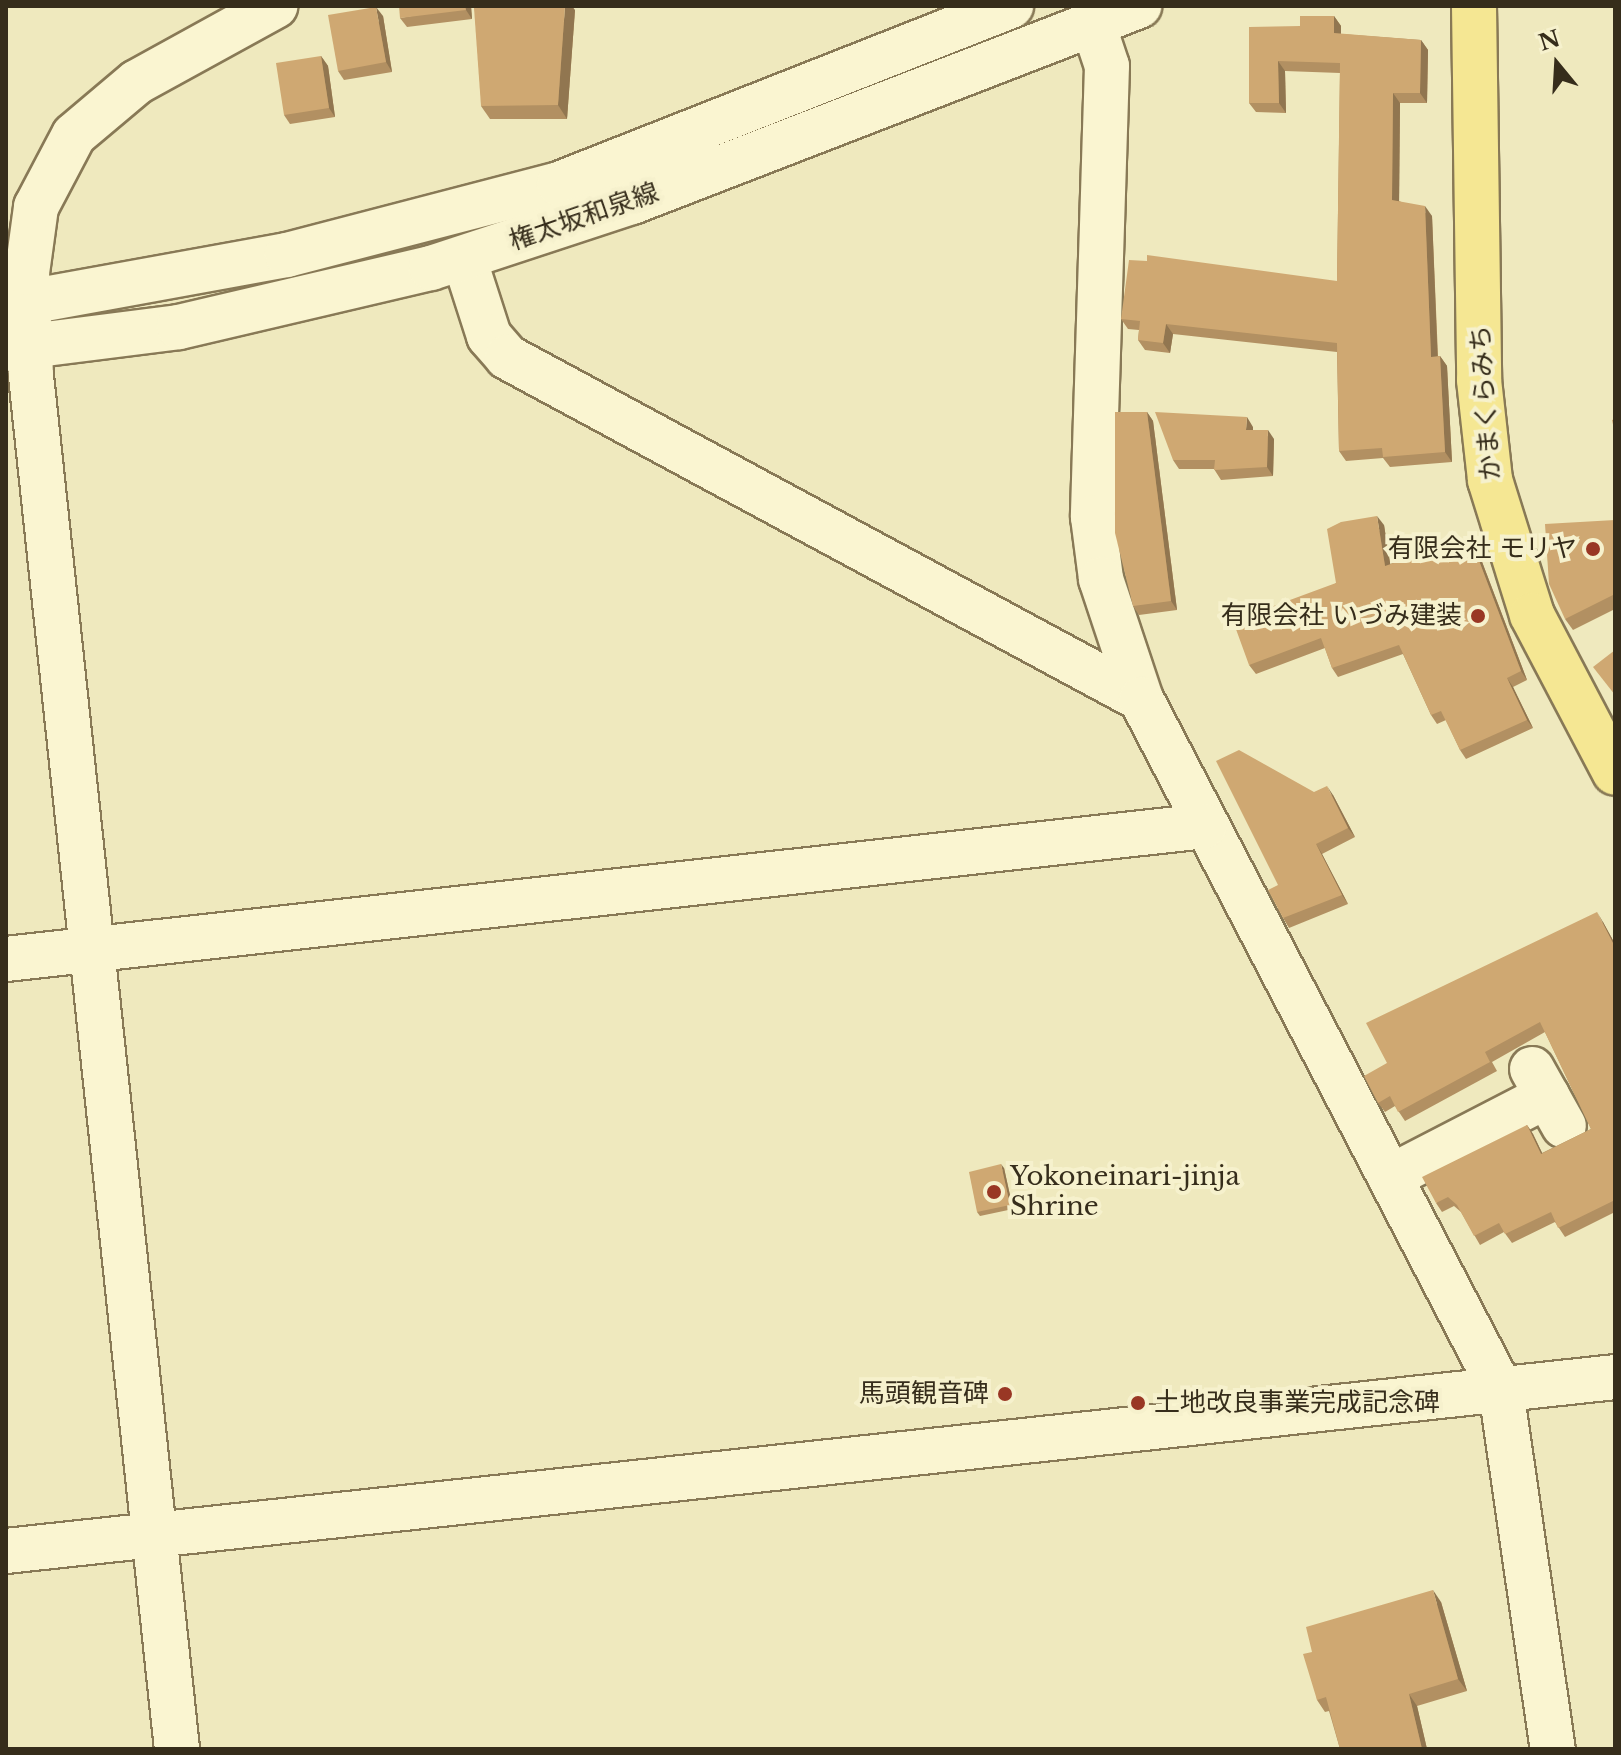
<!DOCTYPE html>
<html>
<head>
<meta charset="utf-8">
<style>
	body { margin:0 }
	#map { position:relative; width:1621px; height:1755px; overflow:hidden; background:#efe9be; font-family:"Libre Baskerville","Noto Sans JP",serif }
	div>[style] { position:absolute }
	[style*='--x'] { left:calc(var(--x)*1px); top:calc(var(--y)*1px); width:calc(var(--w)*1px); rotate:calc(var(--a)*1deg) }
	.roads { filter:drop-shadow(2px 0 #887956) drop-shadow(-2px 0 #887956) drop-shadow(0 2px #887956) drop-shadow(0 -2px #887956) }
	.minor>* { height:44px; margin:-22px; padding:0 22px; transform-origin:22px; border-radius:22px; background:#faf5d1 }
	.major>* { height:44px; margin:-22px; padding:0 22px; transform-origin:22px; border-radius:22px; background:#f5e793 }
	.wall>* { inset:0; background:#b29062 }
	.shaded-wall>* { inset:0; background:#917650 }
	.building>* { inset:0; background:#cfa872 }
	.dots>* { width:22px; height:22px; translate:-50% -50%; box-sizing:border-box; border:4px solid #f6f1cd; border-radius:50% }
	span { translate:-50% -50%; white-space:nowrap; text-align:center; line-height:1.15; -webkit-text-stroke:8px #f6f1cd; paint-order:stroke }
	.street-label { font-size:26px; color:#362d1b }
	.poi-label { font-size:26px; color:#362d1b }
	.right { translate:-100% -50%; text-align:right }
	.left { translate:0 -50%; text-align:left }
	.frame { position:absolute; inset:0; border:8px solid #362d1b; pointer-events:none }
	.north { position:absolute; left:1517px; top:24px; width:80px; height:80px; -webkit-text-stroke:6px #f6f1cd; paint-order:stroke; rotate:342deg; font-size:22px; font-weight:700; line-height:32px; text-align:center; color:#362d1b }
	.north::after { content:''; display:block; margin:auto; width:28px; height:36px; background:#362d1b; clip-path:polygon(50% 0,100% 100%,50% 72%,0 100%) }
</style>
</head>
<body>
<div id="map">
	<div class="roads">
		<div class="minor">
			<i style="--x:1093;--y:24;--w:44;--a:71.6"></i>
			<i style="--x:1107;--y:66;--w:451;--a:91.8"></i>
			<i style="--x:1093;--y:517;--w:63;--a:82.6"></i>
			<i style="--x:1101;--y:579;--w:126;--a:71.6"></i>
			<i style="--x:464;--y:258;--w:82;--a:72.2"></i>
			<i style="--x:489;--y:336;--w:28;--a:49"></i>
			<i style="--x:507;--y:357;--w:720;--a:28.34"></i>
			<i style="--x:1141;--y:699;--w:779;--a:62.48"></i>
			<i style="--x:1501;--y:1390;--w:363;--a:81.8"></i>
			<i style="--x:6;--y:306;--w:286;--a:-10.3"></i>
			<i style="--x:287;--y:255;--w:281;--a:-14.6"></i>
			<i style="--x:559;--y:184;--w:486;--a:-21.5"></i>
			<i style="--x:6;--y:349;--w:174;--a:-7.2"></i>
			<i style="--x:179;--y:327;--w:259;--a:-13.2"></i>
			<i style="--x:431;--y:268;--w:212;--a:-18.2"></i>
			<i style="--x:632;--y:202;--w:544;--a:-21.14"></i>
			<i style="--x:6;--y:959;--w:1206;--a:-6.33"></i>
			<i style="--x:1532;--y:1069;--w:65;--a:60.7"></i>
			<i style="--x:1390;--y:1177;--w:177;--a:-27.3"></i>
			<i style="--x:6;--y:1551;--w:1618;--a:-6.17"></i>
			<i style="--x:177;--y:1749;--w:1381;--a:-96.07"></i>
			<i style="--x:31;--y:376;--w:103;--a:-92.2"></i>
			<i style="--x:27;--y:273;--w:67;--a:-82.2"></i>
			<i style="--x:36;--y:207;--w:81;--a:-62.2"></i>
			<i style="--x:74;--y:135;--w:82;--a:-40.1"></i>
			<i style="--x:137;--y:82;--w:158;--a:-28.8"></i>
		</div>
		<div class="major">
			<i style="--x:1474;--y:6;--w:374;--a:89.2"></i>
			<i style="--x:1479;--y:380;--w:101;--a:83.7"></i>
			<i style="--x:1490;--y:480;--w:141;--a:72.7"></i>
			<i style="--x:1532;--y:615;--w:178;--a:62.3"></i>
		</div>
	</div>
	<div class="wall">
		<i style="clip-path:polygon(471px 6px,472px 19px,407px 27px,400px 18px)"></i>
		<i style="clip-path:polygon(575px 10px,567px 119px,490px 119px,481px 106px)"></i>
		<i style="clip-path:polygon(383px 16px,392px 72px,344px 80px,338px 71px)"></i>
		<i style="clip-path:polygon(1334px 16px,1341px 26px,1341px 34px,1421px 40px,1428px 50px,1427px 103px,1400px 103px,1399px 201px,1432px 216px,1438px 356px,1440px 356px,1447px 366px,1452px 462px,1390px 467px,1383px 458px,1346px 461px,1339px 451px,1337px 352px,1173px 334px,1170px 353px,1145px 350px,1138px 340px,1139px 330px,1128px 329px,1121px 319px,1337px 281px,1340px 73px,1285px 71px,1286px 113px,1256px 112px,1249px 103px,1300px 26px)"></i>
		<i style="clip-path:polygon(321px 56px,328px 66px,335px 117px,290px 124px,284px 115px)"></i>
		<i style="clip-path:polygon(1147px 412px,1153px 421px,1177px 610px,1139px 615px,1133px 606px)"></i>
		<i style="clip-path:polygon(1253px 427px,1253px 430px,1274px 439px,1273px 476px,1221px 480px,1214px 469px,1179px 469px,1173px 460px)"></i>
		<i style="clip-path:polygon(1615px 520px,1615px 609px,1573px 630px,1565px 619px)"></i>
		<i style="clip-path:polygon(1384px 525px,1390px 564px,1470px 537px,1476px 546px,1527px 680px,1513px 687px,1533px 728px,1466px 759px,1460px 750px,1446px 720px,1437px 724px,1431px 715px,1403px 654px,1338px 677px,1332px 668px,1325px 648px,1256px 674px,1249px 665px,1336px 583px)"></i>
		<i style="clip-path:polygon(1314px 792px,1333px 795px,1355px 837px,1322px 854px,1348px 904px,1289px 928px,1283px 918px,1278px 885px)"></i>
		<i style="clip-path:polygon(1603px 922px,1615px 944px,1615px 1212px,1565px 1237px,1555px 1222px,1512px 1243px,1504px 1232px,1480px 1245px,1461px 1212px,1454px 1206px,1442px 1212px,1436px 1203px,1527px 1125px,1533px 1134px,1542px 1153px,1591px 1129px,1545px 1032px,1492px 1062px,1497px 1071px,1405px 1121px,1395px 1106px,1385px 1112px,1378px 1103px,1387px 1063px)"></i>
		<i style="clip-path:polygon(1004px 1168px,1013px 1209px,980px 1216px,977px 1212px)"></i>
		<i style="clip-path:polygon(1441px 1602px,1467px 1691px,1417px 1706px,1427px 1749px,1340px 1749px,1329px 1711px,1325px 1712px,1317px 1700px,1312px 1652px)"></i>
	</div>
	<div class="shaded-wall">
		<i style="clip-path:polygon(465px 6px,471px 6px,472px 19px,466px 10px)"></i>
		<i style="clip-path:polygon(565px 6px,572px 6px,575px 10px,567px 119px,558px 105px)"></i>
		<i style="clip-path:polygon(376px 7px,383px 16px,392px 72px,386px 62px)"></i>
		<i style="clip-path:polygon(1334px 16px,1341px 26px,1341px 43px,1334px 33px)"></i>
		<i style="clip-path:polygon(1421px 40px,1428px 50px,1427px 103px,1420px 93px)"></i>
		<i style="clip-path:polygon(321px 56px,328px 66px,335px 117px,329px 108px)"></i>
		<i style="clip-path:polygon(1278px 61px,1285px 71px,1286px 113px,1279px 103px)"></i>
		<i style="clip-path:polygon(1393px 93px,1400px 103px,1399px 210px,1392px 200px)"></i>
		<i style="clip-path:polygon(1425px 206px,1432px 216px,1438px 367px,1431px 357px)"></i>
		<i style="clip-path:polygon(1166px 324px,1173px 334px,1170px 353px,1163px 343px)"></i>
		<i style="clip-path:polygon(1440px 356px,1447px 366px,1452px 462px,1445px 452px)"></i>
		<i style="clip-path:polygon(1147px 412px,1153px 421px,1177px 610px,1171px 601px)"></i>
		<i style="clip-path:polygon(1247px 417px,1253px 427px,1253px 439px,1246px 430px)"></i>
		<i style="clip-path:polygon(1268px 430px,1274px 439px,1273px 476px,1267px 467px)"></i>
		<i style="clip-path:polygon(1377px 516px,1384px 525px,1392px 575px,1385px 566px)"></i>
		<i style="clip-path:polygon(1470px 537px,1476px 546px,1527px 680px,1521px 671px)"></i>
		<i style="clip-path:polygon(1507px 678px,1513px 687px,1533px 728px,1527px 720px)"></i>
		<i style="clip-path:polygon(1327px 786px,1333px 795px,1355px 837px,1348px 828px)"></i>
		<i style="clip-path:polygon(1316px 844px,1322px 854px,1348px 904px,1342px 895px)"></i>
		<i style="clip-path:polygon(1597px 912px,1603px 922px,1615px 944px,1615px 947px)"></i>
		<i style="clip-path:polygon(1527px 1125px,1533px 1134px,1547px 1163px,1541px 1154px)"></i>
		<i style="clip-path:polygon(1001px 1164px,1004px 1168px,1013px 1209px,1010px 1205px)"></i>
		<i style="clip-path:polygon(1433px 1590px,1441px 1602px,1467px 1691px,1458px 1679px)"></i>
		<i style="clip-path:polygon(1409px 1694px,1417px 1706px,1427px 1749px,1422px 1749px)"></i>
	</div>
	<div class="building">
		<i style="clip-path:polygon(399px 6px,465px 6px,466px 10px,400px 18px)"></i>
		<i style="clip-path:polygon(494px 6px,565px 6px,558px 105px,481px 106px,474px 8px)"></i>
		<i style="clip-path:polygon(376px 7px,386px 62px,338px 71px,328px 15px)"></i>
		<i style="clip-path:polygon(1300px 16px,1334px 16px,1334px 33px,1421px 40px,1420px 93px,1393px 93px,1392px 200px,1425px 206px,1431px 357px,1440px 356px,1445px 452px,1383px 457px,1382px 448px,1339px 451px,1337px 343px,1166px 324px,1163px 343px,1138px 340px,1140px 321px,1121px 319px,1129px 260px,1147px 261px,1147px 255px,1337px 281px,1340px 63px,1278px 61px,1279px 103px,1249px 103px,1249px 27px,1300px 26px)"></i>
		<i style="clip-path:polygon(321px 56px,329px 108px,284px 115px,276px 63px)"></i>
		<i style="clip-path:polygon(1115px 412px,1147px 412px,1171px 601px,1133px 606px,1115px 533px)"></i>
		<i style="clip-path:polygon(1155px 412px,1247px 417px,1246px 430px,1268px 430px,1267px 467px,1214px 470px,1215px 460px,1173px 460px)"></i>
		<i style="clip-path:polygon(1615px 419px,1615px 434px,1612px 420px)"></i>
		<i style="clip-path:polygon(1377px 516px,1385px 566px,1470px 537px,1521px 671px,1507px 678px,1527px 720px,1460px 750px,1441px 711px,1431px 715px,1399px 645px,1332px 668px,1321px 638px,1249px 665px,1233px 621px,1336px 583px,1327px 529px,1341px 522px)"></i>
		<i style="clip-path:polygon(1615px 520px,1615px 594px,1565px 619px,1549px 584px,1545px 524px)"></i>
		<i style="clip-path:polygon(1615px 650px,1615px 695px,1593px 667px)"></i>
		<i style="clip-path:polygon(1239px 750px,1314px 792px,1327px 786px,1348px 828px,1316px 844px,1342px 895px,1283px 918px,1268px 890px,1278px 885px,1216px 761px)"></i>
		<i style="clip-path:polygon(1597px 912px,1615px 947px,1615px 1200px,1558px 1228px,1551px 1212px,1505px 1234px,1499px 1223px,1474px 1236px,1457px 1205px,1448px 1197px,1436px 1203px,1422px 1177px,1527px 1125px,1541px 1154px,1591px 1129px,1540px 1022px,1485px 1052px,1490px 1062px,1398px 1112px,1390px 1096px,1378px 1103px,1364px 1076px,1387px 1063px,1366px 1023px)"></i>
		<i style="clip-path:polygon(1001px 1164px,1010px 1205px,977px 1212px,969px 1172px)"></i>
		<i style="clip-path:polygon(1433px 1590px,1458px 1679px,1409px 1694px,1422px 1749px,1340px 1749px,1326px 1697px,1317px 1700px,1303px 1654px,1312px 1652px,1306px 1627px)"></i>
	</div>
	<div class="dots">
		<i style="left:1593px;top:549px;background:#993724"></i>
		<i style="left:1478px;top:616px;background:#993724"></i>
		<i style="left:994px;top:1192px;background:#993724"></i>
		<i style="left:1005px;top:1394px;background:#993724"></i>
		<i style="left:1138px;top:1403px;background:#993724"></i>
	</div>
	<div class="street-label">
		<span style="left:584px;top:217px;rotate:-19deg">権太坂和泉線</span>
		<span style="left:1486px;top:403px;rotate:-94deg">かまくらみち</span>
	</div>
	<div class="poi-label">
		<span class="right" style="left:1577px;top:549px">有限会社 モリヤ</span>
		<span class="right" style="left:1462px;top:616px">有限会社 いづみ建装</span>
		<span class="left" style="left:1010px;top:1192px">Yokoneinari-jinja<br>Shrine</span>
		<span class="right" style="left:989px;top:1394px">馬頭観音碑</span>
		<span class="left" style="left:1154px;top:1403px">土地改良事業完成記念碑</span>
	</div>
	<div class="frame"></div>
	<div class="north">N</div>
</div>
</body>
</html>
